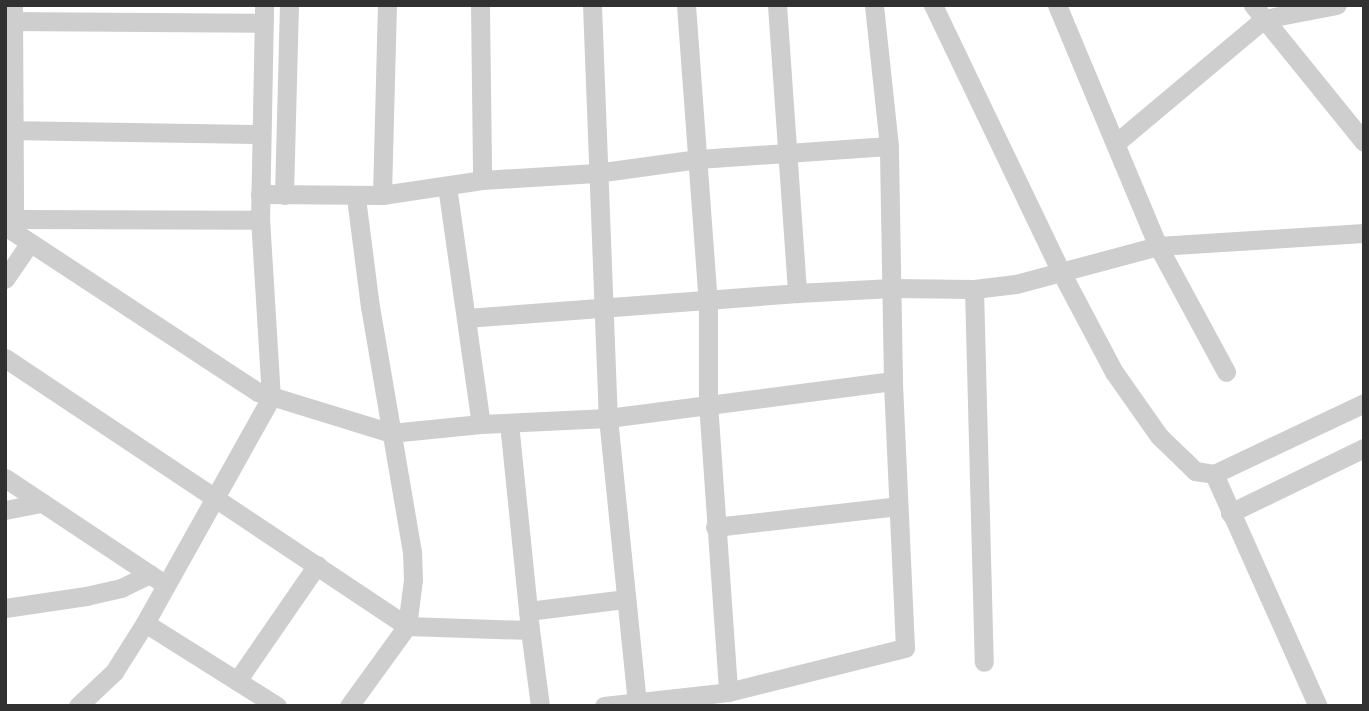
<!DOCTYPE html>
<html>
<head>
<meta charset="utf-8">
<style>
	body { margin:0 }
	#map { position:relative; width:1369px; height:711px; overflow:hidden; background:#fff; font-family:"Titillium Web",sans-serif }
	div>[style] { position:absolute }
	[style*='--x'] { left:calc(var(--x)*1px); top:calc(var(--y)*1px); width:calc(var(--w)*1px); rotate:calc(var(--a)*1deg) }
	.street>* { height:19px; margin:-9.5px; padding:0 9.5px; transform-origin:9.5px; border-radius:9.5px; background:#cecece }
	span { translate:-50% -50%; white-space:nowrap; text-align:center; line-height:1.15; -webkit-text-stroke:7px #fff; paint-order:stroke }
	.frame { position:absolute; inset:0; border:7px solid #313131; pointer-events:none }
</style>
</head>
<body>
<div id="map">
	<div class="street">
		<i style="--x:13;--y:5;--w:227;--a:89.7"></i>
		<i style="--x:480;--y:5;--w:175;--a:89.3"></i>
		<i style="--x:592;--y:5;--w:413;--a:87.8"></i>
		<i style="--x:608;--y:418;--w:285;--a:84.2"></i>
		<i style="--x:686;--y:5;--w:298;--a:85.8"></i>
		<i style="--x:708;--y:302;--w:101;--a:90"></i>
		<i style="--x:708;--y:403;--w:290;--a:86"></i>
		<i style="--x:777;--y:5;--w:289;--a:86"></i>
		<i style="--x:933;--y:5;--w:296;--a:64.4"></i>
		<i style="--x:1061;--y:272;--w:113;--a:62.1"></i>
		<i style="--x:1114;--y:372;--w:78;--a:54.9"></i>
		<i style="--x:1159;--y:436;--w:36;--a:44"></i>
		<i style="--x:1185;--y:461;--w:14;--a:45"></i>
		<i style="--x:1195;--y:471;--w:19;--a:9"></i>
		<i style="--x:1214;--y:474;--w:166;--a:-25.3"></i>
		<i style="--x:1057;--y:5;--w:261;--a:67.3"></i>
		<i style="--x:1158;--y:246;--w:143;--a:61.6"></i>
		<i style="--x:1253;--y:5;--w:176;--a:51"></i>
		<i style="--x:5;--y:21;--w:258;--a:0.4"></i>
		<i style="--x:5;--y:130;--w:255;--a:0.9"></i>
		<i style="--x:1116;--y:143;--w:193;--a:-40"></i>
		<i style="--x:1264;--y:19;--w:74;--a:-10.9"></i>
		<i style="--x:447;--y:186;--w:240;--a:81.9"></i>
		<i style="--x:260;--y:194;--w:122;--a:0.5"></i>
		<i style="--x:382;--y:195;--w:101;--a:-8.5"></i>
		<i style="--x:482;--y:180;--w:114;--a:-3.5"></i>
		<i style="--x:596;--y:173;--w:103;--a:-7.8"></i>
		<i style="--x:698;--y:159;--w:191;--a:-3.9"></i>
		<i style="--x:284;--y:195;--w:190;--a:-88.5"></i>
		<i style="--x:382;--y:195;--w:190;--a:-88.5"></i>
		<i style="--x:14;--y:219;--w:246;--a:0.2"></i>
		<i style="--x:5;--y:226;--w:303;--a:33.3"></i>
		<i style="--x:258;--y:392;--w:139;--a:17.1"></i>
		<i style="--x:391;--y:433;--w:90;--a:-5.7"></i>
		<i style="--x:481;--y:424;--w:127;--a:-2.7"></i>
		<i style="--x:608;--y:418;--w:287;--a:-7.4"></i>
		<i style="--x:5;--y:279;--w:42;--a:-55.6"></i>
		<i style="--x:974;--y:289;--w:373;--a:88.5"></i>
		<i style="--x:466;--y:318;--w:332;--a:-4.3"></i>
		<i style="--x:797;--y:293;--w:95;--a:-3"></i>
		<i style="--x:892;--y:288;--w:82;--a:0.7"></i>
		<i style="--x:974;--y:289;--w:42;--a:-6.8"></i>
		<i style="--x:1016;--y:284;--w:147;--a:-15"></i>
		<i style="--x:1158;--y:246;--w:206;--a:-3.6"></i>
		<i style="--x:5;--y:358;--w:483;--a:33.7"></i>
		<i style="--x:407;--y:626;--w:123;--a:1.9"></i>
		<i style="--x:530;--y:630;--w:77;--a:82.5"></i>
		<i style="--x:509;--y:423;--w:208;--a:84.2"></i>
		<i style="--x:1214;--y:474;--w:254;--a:65.9"></i>
		<i style="--x:5;--y:478;--w:193;--a:33.6"></i>
		<i style="--x:5;--y:510;--w:38;--a:-11"></i>
		<i style="--x:1230;--y:513;--w:149;--a:-25.9"></i>
		<i style="--x:715;--y:527;--w:184;--a:-6.5"></i>
		<i style="--x:5;--y:608;--w:82;--a:-8.4"></i>
		<i style="--x:86;--y:596;--w:36;--a:-13"></i>
		<i style="--x:121;--y:588;--w:32;--a:-26"></i>
		<i style="--x:528;--y:611;--w:99;--a:-7"></i>
		<i style="--x:145;--y:623;--w:156;--a:32.2"></i>
		<i style="--x:237;--y:681;--w:141;--a:-55.4"></i>
		<i style="--x:78;--y:706;--w:50;--a:-43.4"></i>
		<i style="--x:114;--y:672;--w:58;--a:-57.7"></i>
		<i style="--x:145;--y:623;--w:258;--a:-60.8"></i>
		<i style="--x:271;--y:398;--w:178;--a:-93.5"></i>
		<i style="--x:260;--y:220;--w:215;--a:-88.9"></i>
		<i style="--x:349;--y:706;--w:99;--a:-54.1"></i>
		<i style="--x:407;--y:626;--w:46;--a:-82.6"></i>
		<i style="--x:413;--y:580;--w:28;--a:-92"></i>
		<i style="--x:412;--y:552;--w:249;--a:-99.7"></i>
		<i style="--x:370;--y:307;--w:111;--a:-97.3"></i>
		<i style="--x:604;--y:706;--w:125;--a:-6.4"></i>
		<i style="--x:728;--y:692;--w:182;--a:-14"></i>
		<i style="--x:905;--y:648;--w:267;--a:-92.6"></i>
		<i style="--x:893;--y:381;--w:235;--a:-91"></i>
		<i style="--x:889;--y:146;--w:142;--a:-96.1"></i>
	</div>
	<div class="frame"></div>
</div>
</body>
</html>
